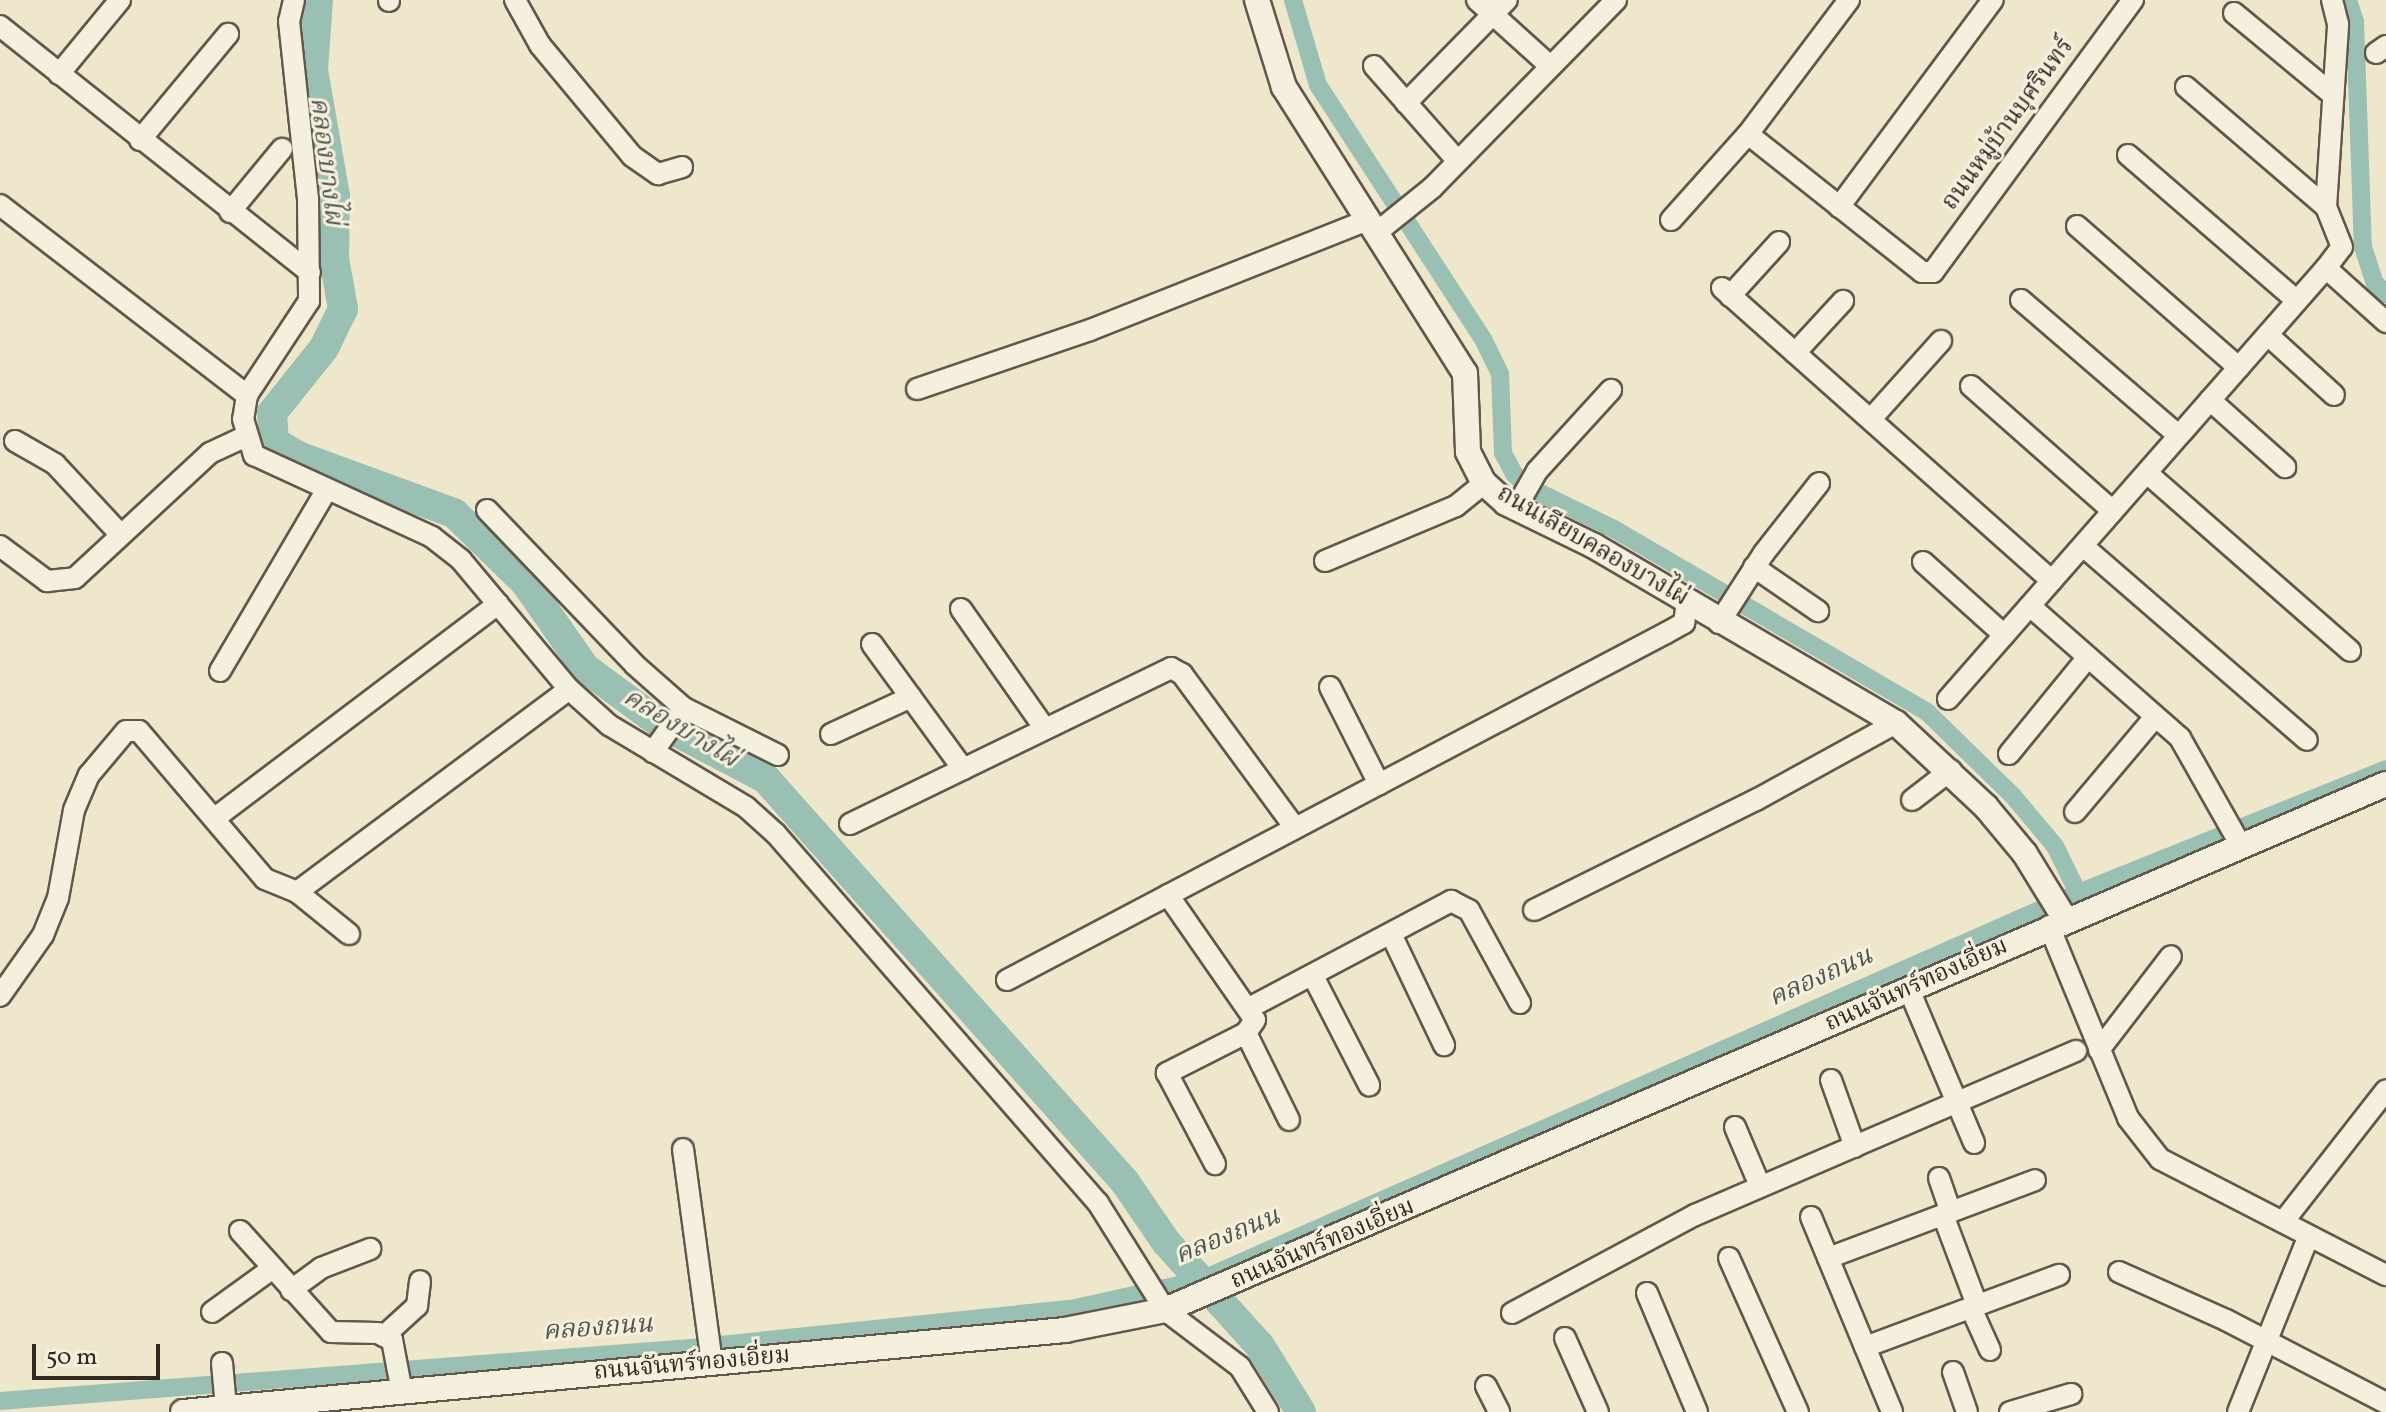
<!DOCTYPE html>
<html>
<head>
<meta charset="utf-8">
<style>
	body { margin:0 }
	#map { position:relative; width:2386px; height:1412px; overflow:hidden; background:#efe7cc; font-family:Vollkorn,"Noto Serif Thai",serif }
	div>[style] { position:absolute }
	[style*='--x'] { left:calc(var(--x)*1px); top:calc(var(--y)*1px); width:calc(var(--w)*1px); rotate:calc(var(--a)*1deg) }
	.canal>* { height:18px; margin:-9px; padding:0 9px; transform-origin:9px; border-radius:9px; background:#9ac0b3 }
	.river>* { height:30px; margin:-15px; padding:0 15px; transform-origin:15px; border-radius:15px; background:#9ac0b3 }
	.roads { filter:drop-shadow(2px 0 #62574c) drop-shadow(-2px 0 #62574c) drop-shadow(0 2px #62574c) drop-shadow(0 -2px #62574c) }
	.minor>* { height:20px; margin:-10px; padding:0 10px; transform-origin:10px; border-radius:10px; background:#f5efde }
	.tertiary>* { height:24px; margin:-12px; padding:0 12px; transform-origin:12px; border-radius:12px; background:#f5efde }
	span { translate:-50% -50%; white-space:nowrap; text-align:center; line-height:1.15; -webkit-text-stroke:6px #f5efde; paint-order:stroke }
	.street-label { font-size:24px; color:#332722 }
	.water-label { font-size:26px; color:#52554e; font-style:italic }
	.scale { position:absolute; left:32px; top:1344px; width:128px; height:36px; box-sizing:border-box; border:4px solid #332722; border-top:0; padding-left:10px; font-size:24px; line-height:28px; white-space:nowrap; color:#332722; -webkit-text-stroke:6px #f5efde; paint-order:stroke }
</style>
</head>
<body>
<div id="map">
	<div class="canal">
		<i style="--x:1293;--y:0;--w:89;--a:73.6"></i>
		<i style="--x:1318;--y:85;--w:303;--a:57"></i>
		<i style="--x:1483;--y:339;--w:39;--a:64"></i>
		<i style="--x:1500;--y:374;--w:79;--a:87.8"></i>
		<i style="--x:1503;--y:453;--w:24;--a:62"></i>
		<i style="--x:1514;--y:474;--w:19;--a:43"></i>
		<i style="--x:1528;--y:487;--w:96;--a:26"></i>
		<i style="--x:1614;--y:529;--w:363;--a:30.3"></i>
		<i style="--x:1927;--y:712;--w:120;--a:44.3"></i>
		<i style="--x:2013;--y:796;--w:65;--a:50"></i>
		<i style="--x:2055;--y:846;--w:52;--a:63.9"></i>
		<i style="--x:2348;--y:0;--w:22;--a:72"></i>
		<i style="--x:2355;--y:21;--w:226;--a:88"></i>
		<i style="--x:2363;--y:247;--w:38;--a:72"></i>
		<i style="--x:2375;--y:283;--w:16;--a:45"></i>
		<i style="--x:0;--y:1401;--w:693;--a:-4.39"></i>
		<i style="--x:691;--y:1348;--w:382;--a:-5.9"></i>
		<i style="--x:1071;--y:1309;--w:133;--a:-12.6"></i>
		<i style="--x:1201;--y:1280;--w:959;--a:-23.81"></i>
		<i style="--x:2078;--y:893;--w:332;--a:-21.9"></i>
	</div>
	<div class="river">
		<i style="--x:318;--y:0;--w:70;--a:94.1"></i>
		<i style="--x:313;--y:70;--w:128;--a:80.1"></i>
		<i style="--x:335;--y:196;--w:62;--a:90.9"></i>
		<i style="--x:334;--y:258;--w:52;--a:80"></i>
		<i style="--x:343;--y:309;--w:43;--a:116"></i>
		<i style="--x:324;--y:348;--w:83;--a:128.7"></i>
		<i style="--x:272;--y:413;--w:29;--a:86"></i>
		<i style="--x:274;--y:442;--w:28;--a:30"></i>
		<i style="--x:298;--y:456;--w:166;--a:20.1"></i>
		<i style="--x:454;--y:513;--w:99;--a:44.2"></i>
		<i style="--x:525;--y:582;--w:105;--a:55.1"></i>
		<i style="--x:585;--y:668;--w:93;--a:36.3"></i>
		<i style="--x:660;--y:723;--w:120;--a:27.8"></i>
		<i style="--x:766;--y:779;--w:540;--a:48.3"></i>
		<i style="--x:1125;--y:1182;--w:73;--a:55.7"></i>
		<i style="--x:1166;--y:1242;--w:140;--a:47.9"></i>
		<i style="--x:1260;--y:1346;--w:78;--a:58.2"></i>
	</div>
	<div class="roads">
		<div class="minor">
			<i style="--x:294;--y:0;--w:22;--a:103"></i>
			<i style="--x:289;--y:21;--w:180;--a:83.9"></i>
			<i style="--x:308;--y:200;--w:101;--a:89.4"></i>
			<i style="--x:309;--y:301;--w:113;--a:123.4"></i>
			<i style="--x:247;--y:395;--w:24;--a:99"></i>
			<i style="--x:243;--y:419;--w:38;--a:73"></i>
			<i style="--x:254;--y:455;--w:196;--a:24.7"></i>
			<i style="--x:432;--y:537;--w:37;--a:38"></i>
			<i style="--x:461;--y:560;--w:168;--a:50.1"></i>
			<i style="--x:569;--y:689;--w:54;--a:42"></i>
			<i style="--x:609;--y:725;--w:160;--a:30.9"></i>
			<i style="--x:746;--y:807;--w:40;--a:42"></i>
			<i style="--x:776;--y:834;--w:490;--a:48.9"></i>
			<i style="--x:1098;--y:1203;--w:126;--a:57.9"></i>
			<i style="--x:1165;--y:1310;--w:94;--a:37.2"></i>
			<i style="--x:1240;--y:1367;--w:53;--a:58.1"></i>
			<i style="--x:389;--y:0;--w:1;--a:90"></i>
			<i style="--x:515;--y:0;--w:51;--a:60.9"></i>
			<i style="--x:540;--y:45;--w:144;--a:50.3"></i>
			<i style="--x:632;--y:156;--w:32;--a:35"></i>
			<i style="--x:658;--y:174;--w:25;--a:-16"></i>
			<i style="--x:1477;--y:0;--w:98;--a:42.1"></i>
			<i style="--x:2234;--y:13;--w:129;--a:39.6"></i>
			<i style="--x:0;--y:26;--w:396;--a:38.5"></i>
			<i style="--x:2376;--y:53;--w:12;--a:-35"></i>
			<i style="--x:1374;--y:66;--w:125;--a:48.6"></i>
			<i style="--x:59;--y:74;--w:96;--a:-50.5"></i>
			<i style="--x:2186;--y:87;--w:184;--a:40.6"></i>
			<i style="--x:1406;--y:103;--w:144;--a:-45.6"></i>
			<i style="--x:1748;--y:134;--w:222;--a:38.4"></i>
			<i style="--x:1922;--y:272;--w:11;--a:0"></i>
			<i style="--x:1933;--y:272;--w:338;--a:-53.7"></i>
			<i style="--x:140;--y:140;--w:138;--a:-50.3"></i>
			<i style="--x:2128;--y:155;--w:223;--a:40.8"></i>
			<i style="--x:0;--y:205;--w:312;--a:37.6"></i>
			<i style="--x:1839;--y:207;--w:258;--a:-53.4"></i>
			<i style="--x:230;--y:212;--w:82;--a:-50.5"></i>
			<i style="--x:1671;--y:220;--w:115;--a:-48.2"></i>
			<i style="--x:1748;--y:134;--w:168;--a:-53"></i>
			<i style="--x:2077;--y:226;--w:215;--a:41.2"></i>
			<i style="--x:1376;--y:233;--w:72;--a:-38.8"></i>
			<i style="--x:1432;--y:188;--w:263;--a:-45.6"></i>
			<i style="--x:2326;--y:268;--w:26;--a:-53"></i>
			<i style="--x:2342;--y:247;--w:43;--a:-111.8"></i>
			<i style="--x:2326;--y:207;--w:183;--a:-86.2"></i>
			<i style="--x:2338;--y:24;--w:25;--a:-104"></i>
			<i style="--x:1722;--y:288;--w:441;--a:41.6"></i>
			<i style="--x:1730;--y:296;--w:73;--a:-47.8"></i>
			<i style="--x:2021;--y:300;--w:208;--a:40.7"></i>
			<i style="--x:2268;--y:335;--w:89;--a:42.3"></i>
			<i style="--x:1795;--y:353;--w:71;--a:-47.3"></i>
			<i style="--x:1971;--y:386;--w:189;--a:41.4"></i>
			<i style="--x:917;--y:389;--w:183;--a:-18.8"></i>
			<i style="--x:1090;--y:330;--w:299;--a:-21.6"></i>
			<i style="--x:2210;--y:400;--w:101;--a:41.8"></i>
			<i style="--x:1871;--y:419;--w:105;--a:-48.1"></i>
			<i style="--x:15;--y:441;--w:46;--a:29.9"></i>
			<i style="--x:55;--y:464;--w:96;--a:47.1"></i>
			<i style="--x:2147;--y:473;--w:270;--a:41.2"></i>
			<i style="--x:1516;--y:508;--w:43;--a:-60.4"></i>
			<i style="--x:1537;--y:471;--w:110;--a:-47.6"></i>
			<i style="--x:487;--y:510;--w:214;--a:46.3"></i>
			<i style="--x:635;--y:665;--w:65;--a:41.3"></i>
			<i style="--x:684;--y:708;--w:54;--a:125.2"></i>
			<i style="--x:0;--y:546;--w:59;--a:36.7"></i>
			<i style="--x:47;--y:581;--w:28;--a:-6"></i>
			<i style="--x:75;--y:578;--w:184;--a:-42.8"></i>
			<i style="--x:210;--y:453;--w:40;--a:-25"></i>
			<i style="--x:2083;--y:546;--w:296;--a:40.9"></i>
			<i style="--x:1325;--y:561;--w:142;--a:-22.8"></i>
			<i style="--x:1456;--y:506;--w:36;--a:-39"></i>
			<i style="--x:1923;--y:562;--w:109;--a:42"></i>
			<i style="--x:1754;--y:567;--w:78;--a:34.5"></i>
			<i style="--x:2030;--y:606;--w:200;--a:41.3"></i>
			<i style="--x:2180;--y:738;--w:122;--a:60.5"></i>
			<i style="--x:961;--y:609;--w:146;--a:55"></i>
			<i style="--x:1719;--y:623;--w:83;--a:-57.3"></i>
			<i style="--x:1764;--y:553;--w:89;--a:-51.8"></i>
			<i style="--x:872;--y:644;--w:155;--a:53.9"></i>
			<i style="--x:220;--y:671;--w:211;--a:-59.5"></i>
			<i style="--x:1330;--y:687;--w:109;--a:63.2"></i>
			<i style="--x:1948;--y:699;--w:573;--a:-48.75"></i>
			<i style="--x:2326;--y:268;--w:81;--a:42"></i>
			<i style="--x:684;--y:708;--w:105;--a:26.6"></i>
			<i style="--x:831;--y:734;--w:88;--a:-24.8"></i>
			<i style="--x:2009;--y:754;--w:125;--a:-50.8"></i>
			<i style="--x:1912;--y:800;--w:49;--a:-37.6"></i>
			<i style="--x:2075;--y:812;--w:124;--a:-49.9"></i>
			<i style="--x:215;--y:818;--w:355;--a:-37.1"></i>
			<i style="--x:850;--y:824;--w:357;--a:-25.9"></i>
			<i style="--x:1171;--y:668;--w:13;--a:29"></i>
			<i style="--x:1182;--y:674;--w:191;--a:53.7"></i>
			<i style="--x:297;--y:892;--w:339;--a:-36.7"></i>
			<i style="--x:1168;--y:895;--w:152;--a:55.2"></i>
			<i style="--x:1255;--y:1020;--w:16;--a:125"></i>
			<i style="--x:1246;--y:1033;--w:89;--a:153.1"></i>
			<i style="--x:1167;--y:1073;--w:103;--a:62.2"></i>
			<i style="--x:1534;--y:910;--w:248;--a:-26.4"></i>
			<i style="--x:1756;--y:800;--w:160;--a:-28.8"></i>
			<i style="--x:2049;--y:926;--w:208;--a:67.6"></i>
			<i style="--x:2128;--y:1118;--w:52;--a:52"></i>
			<i style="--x:2160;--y:1159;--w:254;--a:27.2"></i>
			<i style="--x:1392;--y:936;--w:121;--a:64.5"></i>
			<i style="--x:1313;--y:976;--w:123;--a:62.8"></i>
			<i style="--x:1007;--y:980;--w:745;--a:-27.77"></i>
			<i style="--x:1666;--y:633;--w:21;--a:-29"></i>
			<i style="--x:1684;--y:623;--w:21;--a:-82"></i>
			<i style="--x:1910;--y:992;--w:164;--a:67"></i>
			<i style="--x:0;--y:996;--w:75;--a:-54.8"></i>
			<i style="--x:43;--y:935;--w:40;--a:-68"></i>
			<i style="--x:58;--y:898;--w:89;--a:-79.7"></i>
			<i style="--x:74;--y:810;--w:38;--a:-67"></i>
			<i style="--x:89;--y:775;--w:57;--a:-49.9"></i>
			<i style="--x:126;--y:731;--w:13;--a:0"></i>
			<i style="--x:139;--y:731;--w:194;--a:49.6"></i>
			<i style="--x:265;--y:879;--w:35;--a:22"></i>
			<i style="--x:297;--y:892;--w:67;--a:38.9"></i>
			<i style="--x:1249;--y:1008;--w:229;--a:-27.9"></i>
			<i style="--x:1451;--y:901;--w:20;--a:27"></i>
			<i style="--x:1469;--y:910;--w:106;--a:61.3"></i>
			<i style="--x:1246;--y:1033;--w:97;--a:63.7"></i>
			<i style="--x:2099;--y:1050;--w:118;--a:-52.5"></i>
			<i style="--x:1831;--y:1080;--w:71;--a:70.3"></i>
			<i style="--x:1735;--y:1127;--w:64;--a:67"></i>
			<i style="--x:683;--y:1149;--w:216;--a:82.3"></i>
			<i style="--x:1939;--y:1178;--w:36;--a:71"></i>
			<i style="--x:1943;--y:1215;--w:96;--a:69.3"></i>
			<i style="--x:1811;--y:1217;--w:211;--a:67.4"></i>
			<i style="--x:2283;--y:1222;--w:167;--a:-52"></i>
			<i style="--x:240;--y:1231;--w:136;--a:48"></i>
			<i style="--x:331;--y:1332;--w:47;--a:1.2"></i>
			<i style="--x:378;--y:1333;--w:16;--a:27"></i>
			<i style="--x:392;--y:1340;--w:53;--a:79.1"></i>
			<i style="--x:1729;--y:1258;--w:169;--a:65.9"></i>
			<i style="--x:1828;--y:1258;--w:221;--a:-20.6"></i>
			<i style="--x:2119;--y:1272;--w:117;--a:24.2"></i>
			<i style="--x:2226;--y:1320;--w:180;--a:27.4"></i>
			<i style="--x:291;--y:1290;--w:37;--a:-36"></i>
			<i style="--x:321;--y:1268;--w:53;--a:-21.2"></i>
			<i style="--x:1647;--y:1293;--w:129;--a:67.2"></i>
			<i style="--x:1971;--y:1308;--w:46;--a:65.7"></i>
			<i style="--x:212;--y:1312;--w:75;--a:-35.8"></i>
			<i style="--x:1512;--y:1313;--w:208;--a:-28.2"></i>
			<i style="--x:1695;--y:1215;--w:415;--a:-23.3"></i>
			<i style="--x:384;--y:1336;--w:45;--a:-42.3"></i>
			<i style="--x:417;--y:1306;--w:25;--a:-83"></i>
			<i style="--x:1565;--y:1338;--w:81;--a:66"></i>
			<i style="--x:1865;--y:1347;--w:207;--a:-20.4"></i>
			<i style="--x:222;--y:1363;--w:45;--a:84.9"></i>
			<i style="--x:1953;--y:1372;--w:42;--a:70.7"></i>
			<i style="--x:1486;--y:1386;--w:29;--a:63"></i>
			<i style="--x:2010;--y:1412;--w:64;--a:-16.4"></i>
			<i style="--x:2238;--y:1412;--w:188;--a:-68.1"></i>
		</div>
		<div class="tertiary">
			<i style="--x:1257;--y:0;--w:91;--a:72.8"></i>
			<i style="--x:1284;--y:87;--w:338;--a:57.7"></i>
			<i style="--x:1465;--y:373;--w:79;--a:87.8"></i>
			<i style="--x:1468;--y:452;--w:35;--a:63"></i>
			<i style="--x:1484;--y:483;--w:30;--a:42"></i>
			<i style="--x:1506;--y:503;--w:98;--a:26"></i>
			<i style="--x:1594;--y:546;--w:350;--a:30.4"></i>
			<i style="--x:1896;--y:723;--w:123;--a:43"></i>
			<i style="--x:1986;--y:807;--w:61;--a:50.3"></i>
			<i style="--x:2025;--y:854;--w:76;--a:58.4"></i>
			<i style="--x:183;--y:1412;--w:886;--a:-5.31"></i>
			<i style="--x:1065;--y:1330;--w:102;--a:-11.3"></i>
			<i style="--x:1165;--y:1310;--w:1329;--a:-23.31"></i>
		</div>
	</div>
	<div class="street-label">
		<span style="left:2009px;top:125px;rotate:-54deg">ถนนหมู่บ้านบุศรินทร์</span>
		<span style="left:1592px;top:547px;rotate:30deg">ถนนเลียบคลองบางไผ่</span>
		<span style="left:1917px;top:986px;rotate:-24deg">ถนนจันทร์ทองเอี่ยม</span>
		<span style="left:1323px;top:1245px;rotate:-23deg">ถนนจันทร์ทองเอี่ยม</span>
		<span style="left:692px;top:1365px;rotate:-5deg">ถนนจันทร์ทองเอี่ยม</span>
	</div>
	<div class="water-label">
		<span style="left:325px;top:161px;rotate:83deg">คลองบางไผ่</span>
		<span style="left:680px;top:729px;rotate:31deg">คลองบางไผ่</span>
		<span style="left:1821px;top:978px;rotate:-24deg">คลองถนน</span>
		<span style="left:1228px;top:1237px;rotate:-22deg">คลองถนน</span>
		<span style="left:598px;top:1329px;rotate:-4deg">คลองถนน</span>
	</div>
	<div class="scale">50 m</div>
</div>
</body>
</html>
